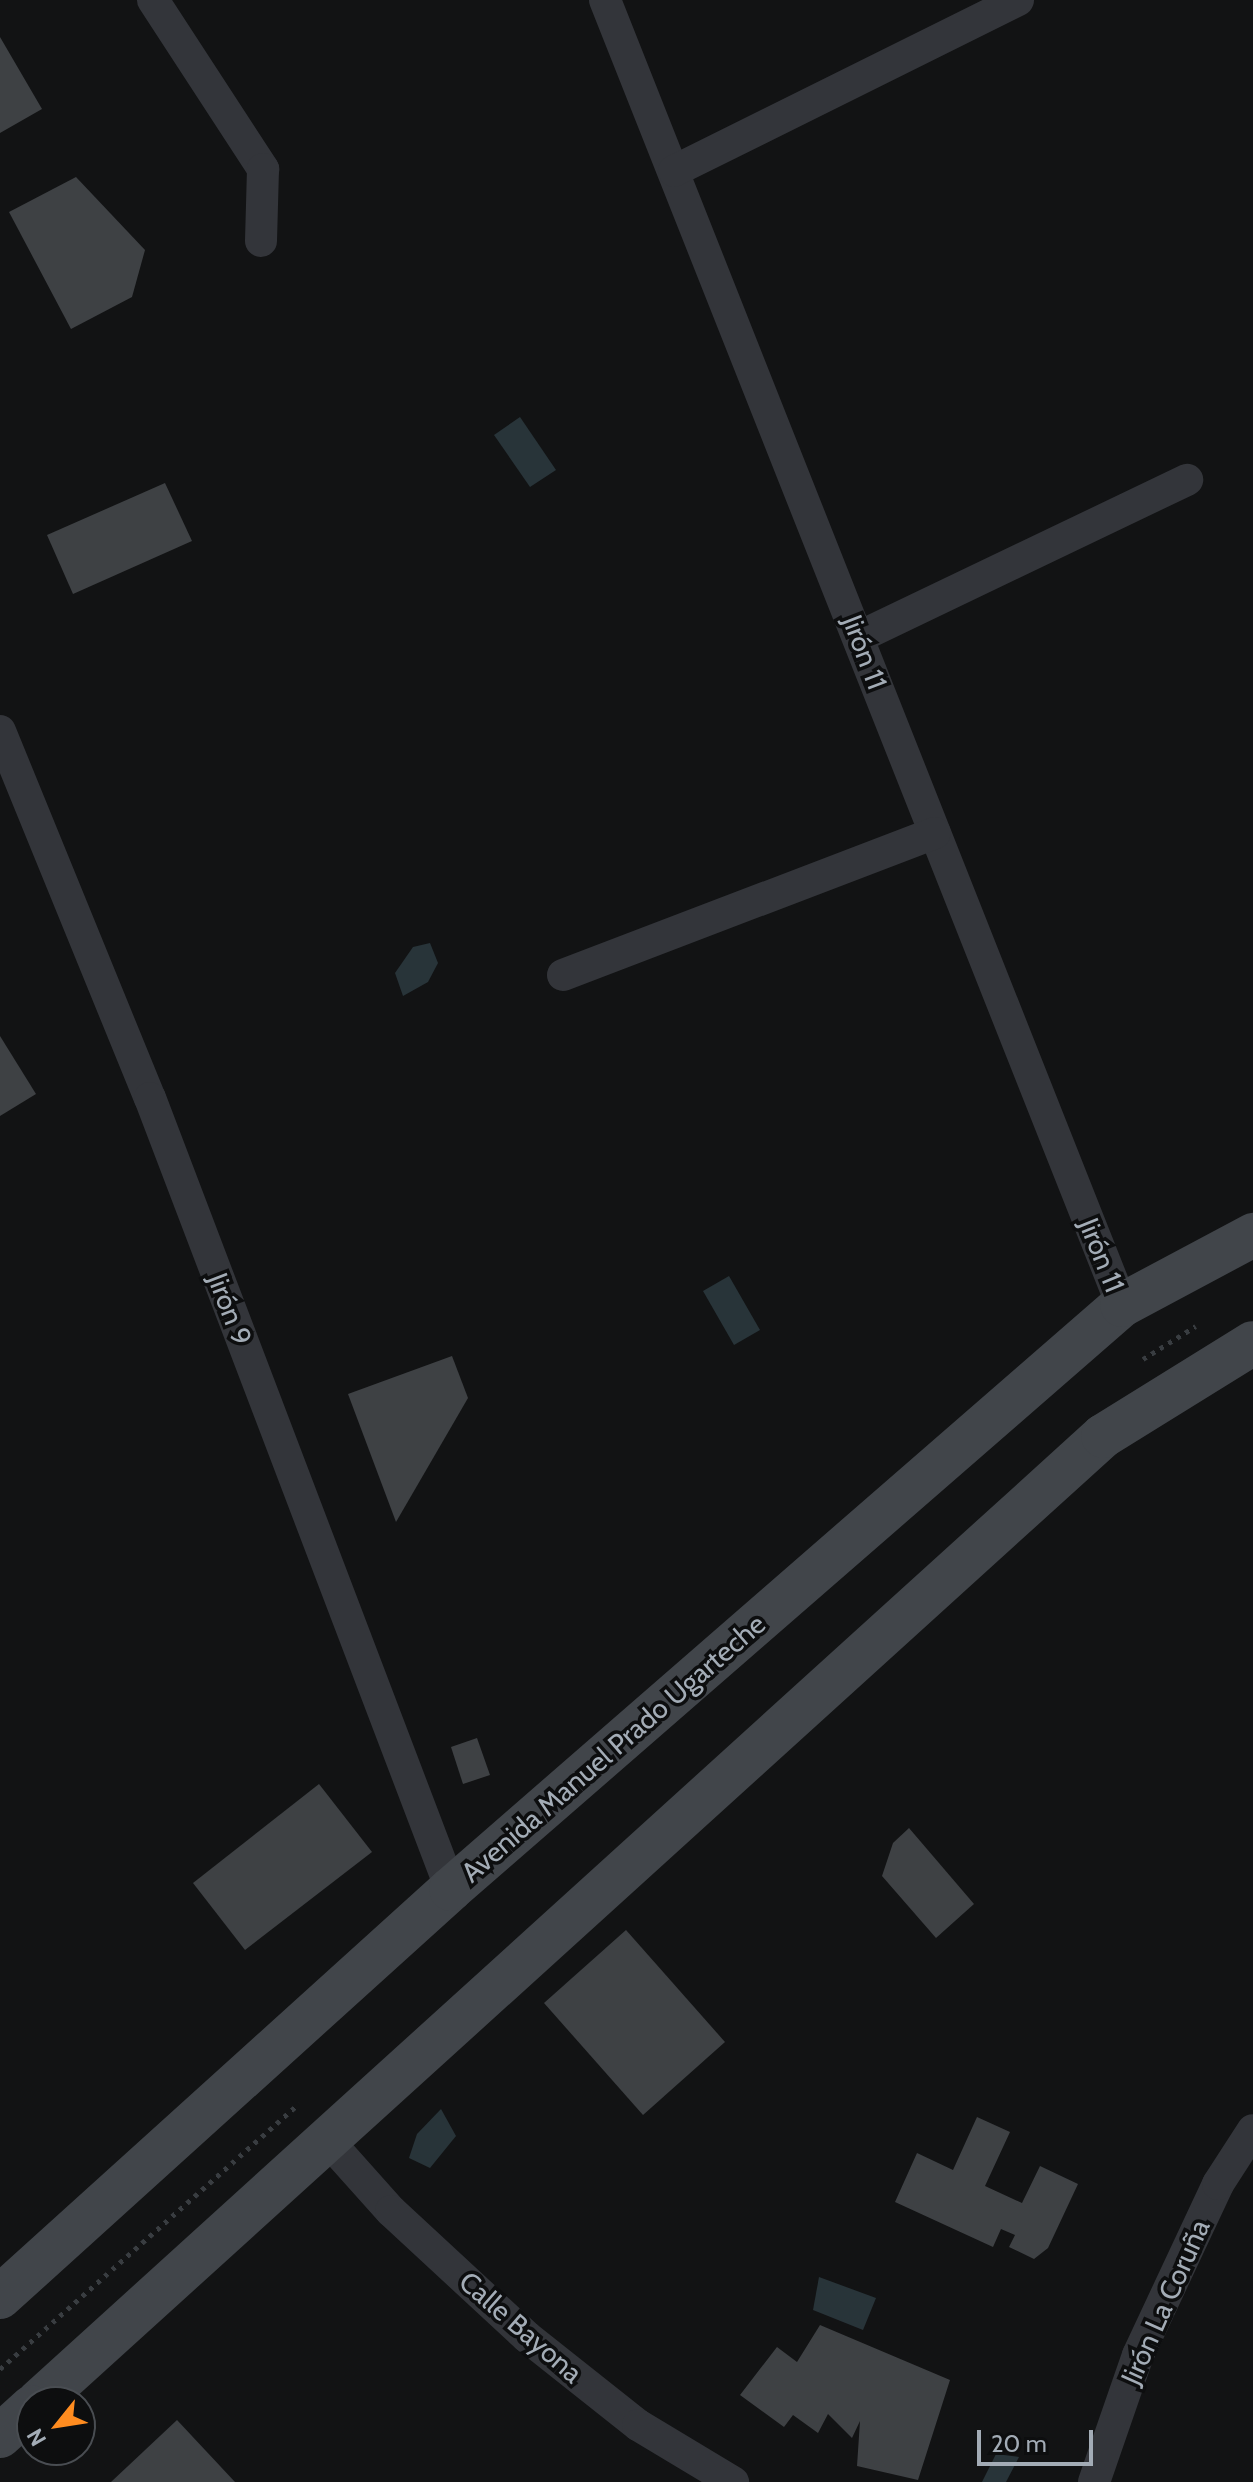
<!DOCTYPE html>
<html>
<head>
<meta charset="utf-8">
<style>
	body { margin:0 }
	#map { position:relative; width:1253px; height:2482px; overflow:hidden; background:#121314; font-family:Cabin,sans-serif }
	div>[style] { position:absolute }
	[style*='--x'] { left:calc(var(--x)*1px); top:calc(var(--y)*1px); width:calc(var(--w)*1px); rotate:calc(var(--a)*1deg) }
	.water>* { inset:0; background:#283439 }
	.building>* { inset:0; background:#3e4144 }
	.path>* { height:5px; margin-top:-2.5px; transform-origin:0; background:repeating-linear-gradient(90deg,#393d41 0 4px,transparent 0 10px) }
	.street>* { height:32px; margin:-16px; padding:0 16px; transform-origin:16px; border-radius:16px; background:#33353a }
	.secondary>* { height:44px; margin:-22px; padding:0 22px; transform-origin:22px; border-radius:22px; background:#41454a }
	span { translate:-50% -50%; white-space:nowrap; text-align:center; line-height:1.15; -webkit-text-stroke:7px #0d0e0f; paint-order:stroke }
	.street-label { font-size:28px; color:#a3acb6 }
	.north { position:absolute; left:16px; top:2386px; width:80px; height:80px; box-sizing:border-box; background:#0d0e0f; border:2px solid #494d52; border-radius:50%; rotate:240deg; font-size:22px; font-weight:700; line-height:32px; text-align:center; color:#a3acb6 }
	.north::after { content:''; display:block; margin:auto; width:28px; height:36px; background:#ff8c20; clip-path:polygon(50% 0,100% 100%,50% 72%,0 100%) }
	.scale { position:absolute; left:977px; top:2430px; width:116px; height:36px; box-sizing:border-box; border:4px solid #a3acb6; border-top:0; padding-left:10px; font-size:24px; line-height:28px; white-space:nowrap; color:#a3acb6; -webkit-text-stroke:6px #0d0e0f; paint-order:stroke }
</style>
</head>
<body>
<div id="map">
	<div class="water">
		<i style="clip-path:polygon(520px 417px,556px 470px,530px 487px,494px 435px)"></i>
		<i style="clip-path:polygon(430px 943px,438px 963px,428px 982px,403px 996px,395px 973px,413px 947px)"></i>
		<i style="clip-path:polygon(729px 1276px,760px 1330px,734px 1345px,703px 1291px)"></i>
		<i style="clip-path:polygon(441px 2109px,456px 2136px,430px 2168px,409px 2158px,417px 2134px)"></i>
		<i style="clip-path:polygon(819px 2277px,876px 2298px,863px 2330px,813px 2310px)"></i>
		<i style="clip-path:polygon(996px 2454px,1019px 2457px,1006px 2482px,982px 2482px)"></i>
	</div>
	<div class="building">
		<i style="clip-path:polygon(0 37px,42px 109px,0 133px)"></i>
		<i style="clip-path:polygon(76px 177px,145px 250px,132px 297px,71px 329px,9px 212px)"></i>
		<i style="clip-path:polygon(165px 483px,192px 541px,73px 594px,47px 535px)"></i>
		<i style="clip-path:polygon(0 1036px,36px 1094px,0 1116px)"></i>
		<i style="clip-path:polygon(452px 1356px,468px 1398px,396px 1522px,348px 1394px)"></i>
		<i style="clip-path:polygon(477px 1738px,490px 1775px,463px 1784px,451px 1747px)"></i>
		<i style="clip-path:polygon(319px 1784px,372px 1852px,245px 1950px,193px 1883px)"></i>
		<i style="clip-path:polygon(909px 1828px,974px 1904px,936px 1938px,882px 1876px,893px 1843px)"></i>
		<i style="clip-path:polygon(626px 1930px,725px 2042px,643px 2115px,544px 2003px)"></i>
		<i style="clip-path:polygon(977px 2117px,1010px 2132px,985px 2186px,1022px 2203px,1040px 2166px,1078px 2184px,1048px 2248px,1034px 2259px,1009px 2247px,1015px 2235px,1001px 2229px,993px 2247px,895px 2202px,917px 2153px,953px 2170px)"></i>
		<i style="clip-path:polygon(820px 2325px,950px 2380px,918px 2480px,857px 2466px,860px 2421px,852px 2438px,828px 2414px,818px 2433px,793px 2415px,784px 2427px,740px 2395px,777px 2347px,797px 2362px)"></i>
		<i style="clip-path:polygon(177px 2420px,235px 2482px,111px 2482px)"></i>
	</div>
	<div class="path">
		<i style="--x:1143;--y:1359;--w:62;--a:-31.9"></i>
		<i style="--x:0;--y:2369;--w:400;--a:-41.6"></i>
	</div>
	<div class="street">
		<i style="--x:153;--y:0;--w:202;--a:56.9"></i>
		<i style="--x:263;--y:169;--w:72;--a:91.6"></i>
		<i style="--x:605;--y:0;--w:1404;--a:68.39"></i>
		<i style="--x:674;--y:171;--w:384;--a:-26.4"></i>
		<i style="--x:859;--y:637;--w:364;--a:-25.6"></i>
		<i style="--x:0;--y:731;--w:396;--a:67.8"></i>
		<i style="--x:150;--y:1098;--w:846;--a:69.17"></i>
		<i style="--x:563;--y:975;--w:398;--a:-20.9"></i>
		<i style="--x:331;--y:2144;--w:90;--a:48.2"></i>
		<i style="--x:391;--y:2211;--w:185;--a:42.8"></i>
		<i style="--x:527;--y:2337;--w:142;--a:38.4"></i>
		<i style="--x:638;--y:2425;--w:111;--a:31"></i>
		<i style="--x:1094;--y:2482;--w:134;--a:-70.9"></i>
		<i style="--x:1138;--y:2355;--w:189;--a:-64.9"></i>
		<i style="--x:1218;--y:2184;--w:64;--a:-57.1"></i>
	</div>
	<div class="secondary">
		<i style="--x:0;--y:2297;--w:608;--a:-42.13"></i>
		<i style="--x:451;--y:1889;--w:890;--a:-41.03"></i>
		<i style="--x:1122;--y:1305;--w:149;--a:-28.1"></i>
		<i style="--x:38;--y:2402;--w:1438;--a:-42.21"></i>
		<i style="--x:1103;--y:1436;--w:176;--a:-31.8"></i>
		<i style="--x:0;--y:2436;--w:43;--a:-42.2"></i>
	</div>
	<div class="street-label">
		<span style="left:865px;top:652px;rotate:69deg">Jirón 11</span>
		<span style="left:1102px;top:1255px;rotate:68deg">Jirón 11</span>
		<span style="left:230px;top:1309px;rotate:69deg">Jirón 9</span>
		<span style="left:613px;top:1748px;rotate:-41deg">Avenida Manuel Prado Ugarteche</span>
		<span style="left:1165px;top:2302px;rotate:-66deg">Jirón La Coruña</span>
		<span style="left:521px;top:2327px;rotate:41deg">Calle Bayona</span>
	</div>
	<div class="north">N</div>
	<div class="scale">20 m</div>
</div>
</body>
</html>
